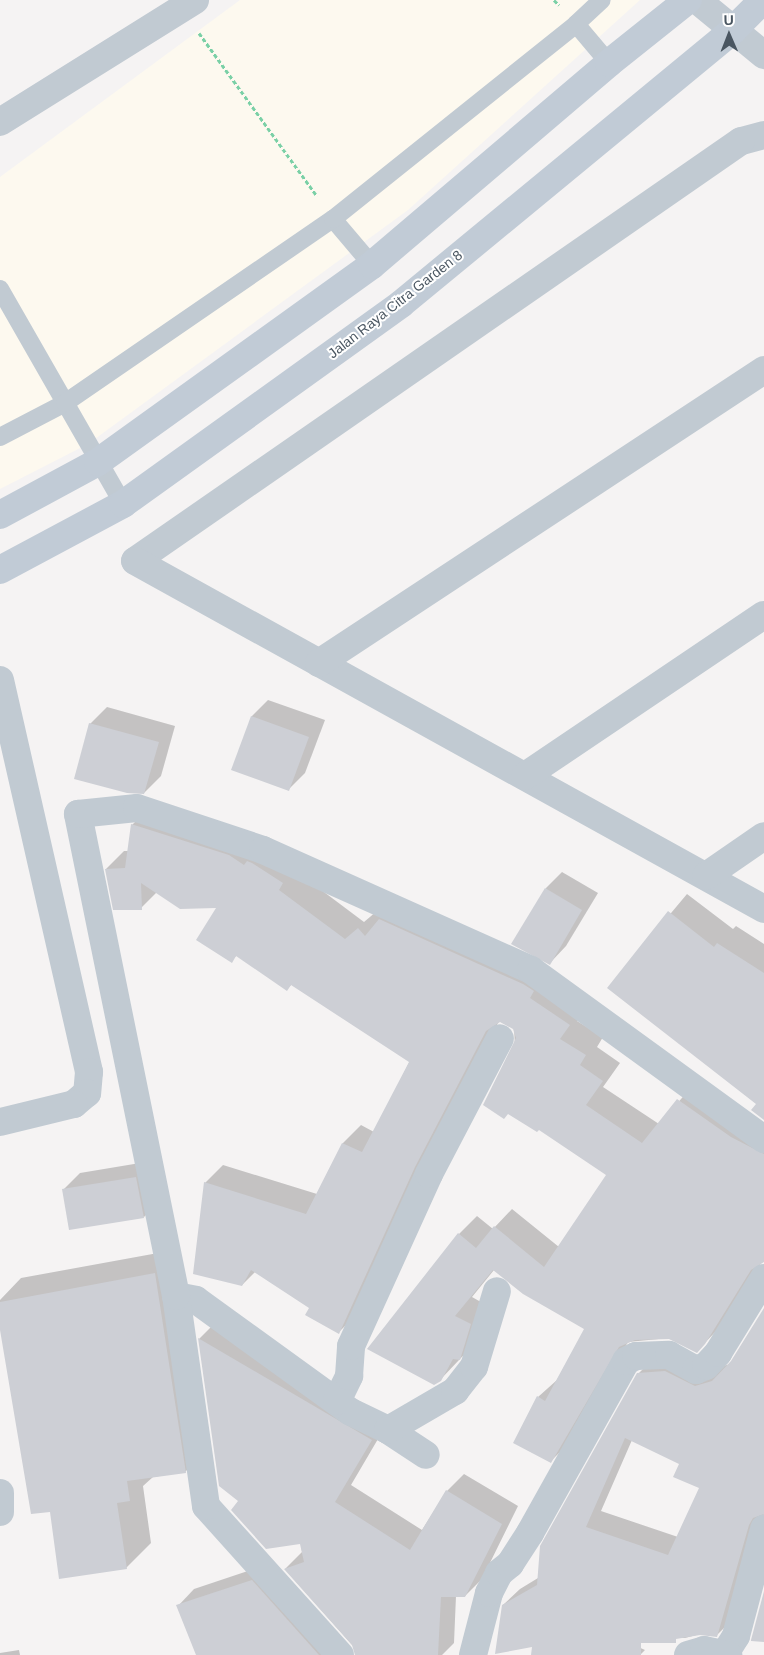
<!DOCTYPE html>
<html>
<head>
<meta charset="utf-8">
<style>
	body { margin:0 }
	#map { position:relative; width:764px; height:1655px; overflow:hidden; background:#f5f3f3; font-family:Helvetica,sans-serif }
	div>[style] { position:absolute }
	[style*='--x'] { left:calc(var(--x)*1px); top:calc(var(--y)*1px); width:calc(var(--w)*1px); rotate:calc(var(--a)*1deg) }
	.commercial>* { inset:0; background:#fdf9ef }
	.shadow>* { inset:0; background:#0003 }
	.building>* { inset:0; background:#cdcfd5 }
	.path>* { height:3px; margin-top:-1.5px; transform-origin:0; background:repeating-linear-gradient(90deg,#7ad0a6 0 4px,transparent 0 6.5px) }
	.lane>* { height:18px; margin:-9px; padding:0 9px; transform-origin:9px; border-radius:9px; background:#c1cad2 }
	.street>* { height:28px; margin:-14px; padding:0 14px; transform-origin:14px; border-radius:14px; background:#c1cad2 }
	.secondary>* { height:28px; margin:-14px; padding:0 14px; transform-origin:14px; border-radius:14px; background:#c1cbd6 }
	span { translate:-50% -50%; white-space:nowrap; text-align:center; line-height:1.15; -webkit-text-stroke:4px #fff; paint-order:stroke }
	.street-label { font-size:14px; color:#4a5661 }
	.north { position:absolute; left:704px; top:10px; width:50px; height:50px; -webkit-text-stroke:4px #fff; paint-order:stroke; rotate:359deg; font-size:14px; font-weight:700; line-height:20px; text-align:center; color:#4a5661 }
	.north::after { content:''; display:block; margin:auto; width:18px; height:22px; background:#4a5661; clip-path:polygon(50% 0,100% 100%,50% 72%,0 100%) }
</style>
</head>
<body>
<div id="map">
	<div class="commercial">
		<i style="clip-path:polygon(240px 0,640px 0,408px 210px,88px 444px,0 489px,0 177px)"></i>
	</div>
	<div class="shadow">
		<i style="clip-path:polygon(268px 700px,325px 720px,305px 773px,289px 789px,233px 769px,252px 716px)"></i>
		<i style="clip-path:polygon(107px 707px,175px 726px,161px 776px,144px 793px,90px 724px)"></i>
		<i style="clip-path:polygon(150px 807px,296px 871px,364px 922px,377px 911px,587px 1007px,577px 1021px,603px 1037px,597px 1047px,620px 1063px,603px 1087px,659px 1124px,696px 1082px,764px 1128px,764px 1258px,723px 1324px,697px 1351px,669px 1338px,628px 1342px,569px 1443px,551px 1461px,538px 1397px,557px 1380px,585px 1329px,494px 1270px,472px 1297px,488px 1306px,478px 1340px,440px 1380px,459px 1234px,477px 1216px,493px 1229px,512px 1209px,559px 1247px,608px 1175px,515px 1046px,514px 1028px,499px 1021px,432px 1148px,357px 1314px,339px 1332px,311px 1308px,256px 1271px,242px 1285px,205px 1183px,223px 1165px,317px 1194px,343px 1143px,361px 1125px,374px 1132px,410px 1061px,292px 984px,287px 989px,237px 955px,231px 961px,219px 907px,157px 892px,141px 908px,106px 869px,124px 851px,129px 851px,132px 825px)"></i>
		<i style="clip-path:polygon(562px 872px,598px 893px,566px 946px,550px 963px,546px 888px)"></i>
		<i style="clip-path:polygon(687px 894px,733px 929px,736px 926px,764px 944px,764px 1118px,757px 1104px,609px 987px)"></i>
		<i style="clip-path:polygon(152px 1161px,160px 1200px,144px 1217px,63px 1190px,80px 1173px)"></i>
		<i style="clip-path:polygon(180px 1249px,210px 1447px,185px 1472px,153px 1477px,143px 1486px,151px 1543px,126px 1568px,51px 1510px,0 1324px,0 1300px,21px 1278px)"></i>
		<i style="clip-path:polygon(evenodd,764px 1310px,764px 1514px,733px 1619px,717px 1635px,700px 1634px,685px 1638px,614px 1636px,645px 1650px,640px 1655px,533px 1655px,533px 1646px,503px 1605px,520px 1589px,538px 1578px,638px 1374px,655px 1357px,711px 1370px,730px 1364px,764px 1310px,632px 1440px,681px 1463px,701px 1488px,678px 1537px,601px 1511px,632px 1440px)"></i>
		<i style="clip-path:polygon(216px 1322px,388px 1422px,351px 1485px,422px 1530px,447px 1491px,464px 1474px,518px 1506px,482px 1579px,465px 1596px,456px 1596px,454px 1643px,442px 1655px,361px 1655px,285px 1569px,302px 1552px,301px 1543px,240px 1500px,199px 1339px)"></i>
		<i style="clip-path:polygon(269px 1564px,345px 1655px,197px 1655px,178px 1606px,194px 1589px)"></i>
		<i style="clip-path:polygon(19px 1650px,20px 1655px,0 1655px,0 1653px)"></i>
	</div>
	<div class="building">
		<i style="clip-path:polygon(251px 716px,309px 737px,289px 791px,231px 770px)"></i>
		<i style="clip-path:polygon(89px 723px,159px 742px,144px 794px,127px 793px,74px 779px)"></i>
		<i style="clip-path:polygon(131px 824px,229px 855px,244px 865px,247px 861px,252px 863px,283px 883px,279px 890px,345px 939px,358px 928px,365px 936px,379px 919px,523px 984px,534px 991px,530px 998px,570px 1025px,560px 1039px,586px 1055px,580px 1065px,603px 1081px,586px 1105px,642px 1143px,677px 1099px,731px 1137px,764px 1154px,764px 1262px,751px 1270px,705px 1344px,697px 1353px,669px 1339px,635px 1340px,619px 1347px,551px 1463px,513px 1443px,537px 1396px,545px 1401px,584px 1329px,523px 1294px,493px 1270px,455px 1316px,471px 1324px,460px 1360px,453px 1359px,441px 1381px,434px 1385px,367px 1349px,458px 1233px,476px 1248px,494px 1226px,544px 1267px,606px 1175px,539px 1130px,537px 1132px,508px 1114px,504px 1119px,483px 1105px,516px 1038px,513px 1029px,500px 1022px,486px 1031px,415px 1167px,339px 1334px,305px 1315px,309px 1308px,251px 1270px,242px 1286px,193px 1274px,204px 1182px,306px 1214px,342px 1143px,362px 1152px,409px 1062px,291px 985px,287px 991px,236px 956px,232px 963px,196px 940px,216px 908px,180px 909px,141px 883px,142px 910px,113px 910px,105px 869px,125px 868px)"></i>
		<i style="clip-path:polygon(545px 888px,582px 910px,550px 965px,511px 944px)"></i>
		<i style="clip-path:polygon(668px 911px,714px 947px,717px 943px,764px 973px,764px 1120px,751px 1110px,756px 1104px,607px 988px)"></i>
		<i style="clip-path:polygon(136px 1177px,144px 1218px,69px 1230px,62px 1189px)"></i>
		<i style="clip-path:polygon(155px 1273px,186px 1473px,127px 1481px,130px 1501px,117px 1503px,127px 1569px,59px 1579px,50px 1512px,31px 1514px,0 1330px,0 1302px)"></i>
		<i style="clip-path:polygon(evenodd,764px 1308px,764px 1514px,753px 1518px,749px 1525px,717px 1637px,700px 1635px,676px 1639px,676px 1643px,641px 1643px,641px 1655px,531px 1655px,532px 1647px,495px 1654px,502px 1605px,537px 1585px,540px 1546px,637px 1373px,665px 1371px,695px 1386px,712px 1381px,731px 1361px,764px 1308px,625px 1438px,679px 1464px,673px 1477px,699px 1488px,668px 1555px,586px 1527px,625px 1438px)"></i>
		<i style="clip-path:polygon(198px 1338px,372px 1440px,335px 1502px,410px 1550px,446px 1490px,502px 1524px,465px 1597px,441px 1597px,438px 1655px,355px 1655px,352px 1645px,284px 1569px,304px 1562px,300px 1544px,266px 1549px,231px 1510px,238px 1501px,219px 1486px)"></i>
		<i style="clip-path:polygon(252px 1580px,319px 1655px,196px 1655px,176px 1605px)"></i>
		<i style="clip-path:polygon(764px 1591px,764px 1642px,751px 1641px,751px 1640px)"></i>
	</div>
	<div class="path">
		<i style="--x:554;--y:0;--w:7;--a:45"></i>
		<i style="--x:199;--y:33;--w:201;--a:54.1"></i>
	</div>
	<div class="lane">
		<i style="--x:576;--y:24;--w:51;--a:49.8"></i>
		<i style="--x:333;--y:219;--w:60;--a:49.7"></i>
		<i style="--x:0;--y:289;--w:248;--a:60.2"></i>
		<i style="--x:0;--y:437;--w:73;--a:-27.6"></i>
		<i style="--x:65;--y:403;--w:325;--a:-34.5"></i>
		<i style="--x:333;--y:219;--w:312;--a:-38.7"></i>
		<i style="--x:576;--y:24;--w:35;--a:-43"></i>
	</div>
	<div class="street">
		<i style="--x:697;--y:0;--w:87;--a:39.4"></i>
		<i style="--x:0;--y:122;--w:230;--a:-32"></i>
		<i style="--x:764;--y:135;--w:24;--a:165"></i>
		<i style="--x:741;--y:141;--w:737;--a:145.28"></i>
		<i style="--x:135;--y:561;--w:719;--a:28.95"></i>
		<i style="--x:319;--y:663;--w:533;--a:-33.36"></i>
		<i style="--x:0;--y:680;--w:402;--a:77.2"></i>
		<i style="--x:89;--y:1072;--w:21;--a:95"></i>
		<i style="--x:87;--y:1093;--w:17;--a:140"></i>
		<i style="--x:74;--y:1104;--w:76;--a:166.3"></i>
		<i style="--x:525;--y:776;--w:288;--a:-34"></i>
		<i style="--x:706;--y:876;--w:70;--a:-34.6"></i>
		<i style="--x:176;--y:1296;--w:20;--a:11"></i>
		<i style="--x:196;--y:1300;--w:191;--a:35.9"></i>
		<i style="--x:351;--y:1412;--w:41;--a:25.9"></i>
		<i style="--x:388;--y:1430;--w:45;--a:33.3"></i>
		<i style="--x:337;--y:1401;--w:28;--a:-64"></i>
		<i style="--x:349;--y:1376;--w:30;--a:-86"></i>
		<i style="--x:351;--y:1346;--w:189;--a:-65.6"></i>
		<i style="--x:429;--y:1174;--w:153;--a:-62.4"></i>
		<i style="--x:388;--y:1430;--w:78;--a:-30.2"></i>
		<i style="--x:455;--y:1391;--w:31;--a:-52"></i>
		<i style="--x:474;--y:1367;--w:79;--a:-73.2"></i>
		<i style="--x:0;--y:1493;--w:19;--a:90"></i>
		<i style="--x:726;--y:1652;--w:19;--a:-58"></i>
		<i style="--x:736;--y:1636;--w:111;--a:-75.3"></i>
		<i style="--x:340;--y:1655;--w:200;--a:-132"></i>
		<i style="--x:206;--y:1506;--w:212;--a:-98.1"></i>
		<i style="--x:176;--y:1296;--w:492;--a:-101.5"></i>
		<i style="--x:78;--y:814;--w:59;--a:-5.8"></i>
		<i style="--x:137;--y:808;--w:133;--a:18.4"></i>
		<i style="--x:263;--y:850;--w:294;--a:24.1"></i>
		<i style="--x:531;--y:970;--w:288;--a:36"></i>
		<i style="--x:473;--y:1655;--w:64;--a:-75.5"></i>
		<i style="--x:489;--y:1593;--w:22;--a:-63"></i>
		<i style="--x:499;--y:1573;--w:14;--a:-39"></i>
		<i style="--x:510;--y:1564;--w:37;--a:-57"></i>
		<i style="--x:530;--y:1533;--w:197;--a:-60.8"></i>
		<i style="--x:626;--y:1361;--w:11;--a:-27"></i>
		<i style="--x:636;--y:1356;--w:33;--a:-2"></i>
		<i style="--x:669;--y:1355;--w:31;--a:29"></i>
		<i style="--x:696;--y:1370;--w:11;--a:-22"></i>
		<i style="--x:706;--y:1366;--w:18;--a:-47"></i>
		<i style="--x:718;--y:1353;--w:88;--a:-58.5"></i>
		<i style="--x:688;--y:1655;--w:17;--a:-17"></i>
		<i style="--x:704;--y:1650;--w:25;--a:12"></i>
	</div>
	<div class="secondary">
		<i style="--x:0;--y:515;--w:111;--a:-28.4"></i>
		<i style="--x:98;--y:462;--w:337;--a:-35.7"></i>
		<i style="--x:372;--y:265;--w:311;--a:-40.4"></i>
		<i style="--x:609;--y:63;--w:101;--a:-38.6"></i>
		<i style="--x:0;--y:570;--w:140;--a:-28.2"></i>
		<i style="--x:123;--y:504;--w:342;--a:-35.7"></i>
		<i style="--x:401;--y:304;--w:430;--a:-39.5"></i>
		<i style="--x:733;--y:30;--w:42;--a:-45"></i>
	</div>
	<div class="street-label">
		<span style="left:395px;top:304px;rotate:-38deg">Jalan Raya Citra Garden 8</span>
	</div>
	<div class="north">U</div>
</div>
</body>
</html>
